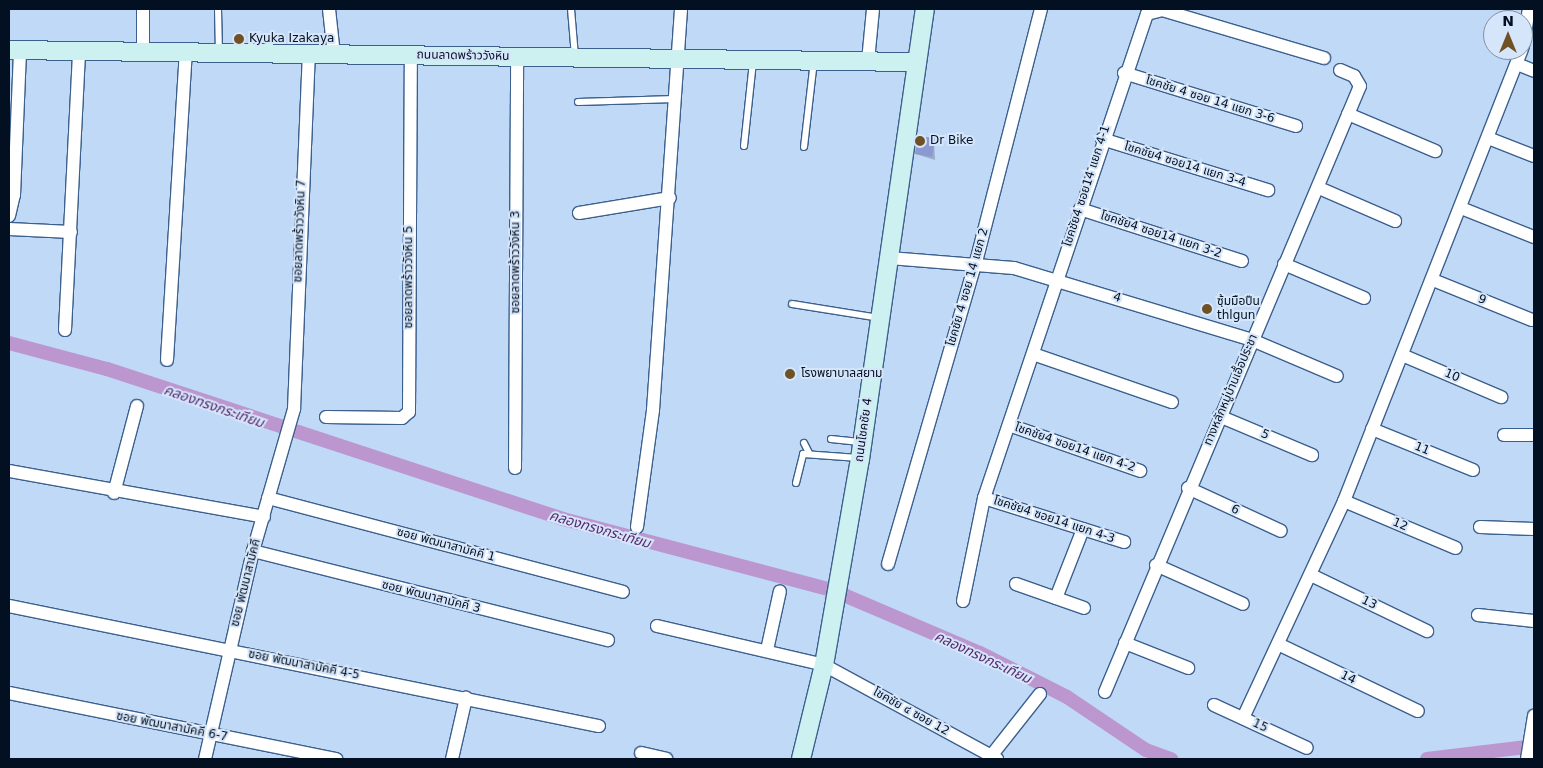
<!DOCTYPE html>
<html>
<head>
<meta charset="utf-8">
<style>
	body { margin:0 }
	#map { position:relative; width:1543px; height:768px; overflow:hidden; background:#c0d9f7; font-family:"DejaVu Sans","Noto Sans Thai",sans-serif }
	div>[style] { position:absolute }
	[style*='--x'] { left:calc(var(--x)*1px); top:calc(var(--y)*1px); width:calc(var(--w)*1px); rotate:calc(var(--a)*1deg) }
	.shadow>* { inset:0; background:#0003 }
	.canal>* { height:14px; margin:-7px; padding:0 7px; transform-origin:7px; border-radius:7px; background:#bc96cf }
	.building>* { inset:0; background:#8c99d1 }
	.roads { filter:drop-shadow(1px 0 #3c608d) drop-shadow(-1px 0 #3c608d) drop-shadow(0 1px #3c608d) drop-shadow(0 -1px #3c608d) }
	.lane>* { height:6px; margin:-3px; padding:0 3px; transform-origin:3px; border-radius:3px; background:#fff }
	.street>* { height:12px; margin:-6px; padding:0 6px; transform-origin:6px; border-radius:6px; background:#fff }
	.secondary>* { height:18px; margin:-9px; padding:0 9px; transform-origin:9px; border-radius:9px; background:#cdf1f1 }
	.dots>* { width:14px; height:14px; translate:-50% -50%; box-sizing:border-box; border:2px solid #d5e5fa; border-radius:50% }
	span { translate:-50% -50%; white-space:nowrap; text-align:center; line-height:1.15; -webkit-text-stroke:4px #d5e5fa; paint-order:stroke }
	.poi-label { font-size:12px; color:#031021 }
	.left { translate:0 -50%; text-align:left }
	.street-label { font-size:12px; color:#031021 }
	.water-label { font-size:14px; color:#59296e; font-style:italic }
	.frame { position:absolute; inset:0; border:10px solid #031021; pointer-events:none }
	.north { position:absolute; left:1483px; top:10px; width:50px; height:50px; box-sizing:border-box; background:#d5e5fa; border:1px solid #8190a3; border-radius:50%; rotate:0deg; font-size:14px; font-weight:700; line-height:20px; text-align:center; color:#031021 }
	.north::after { content:''; display:block; margin:auto; width:18px; height:22px; background:#6f5125; clip-path:polygon(50% 0,100% 100%,50% 72%,0 100%) }
</style>
</head>
<body>
<div id="map">
	<div class="shadow">
		<i style="clip-path:polygon(934px 140px,935px 160px,916px 154px)"></i>
	</div>
	<div class="canal">
		<i style="--x:9;--y:343;--w:101;--a:14.9"></i>
		<i style="--x:107;--y:369;--w:480;--a:18.2"></i>
		<i style="--x:563;--y:519;--w:278;--a:14.8"></i>
		<i style="--x:832;--y:590;--w:161;--a:23.1"></i>
		<i style="--x:980;--y:653;--w:97;--a:26.8"></i>
		<i style="--x:1067;--y:697;--w:95;--a:33.9"></i>
		<i style="--x:1146;--y:750;--w:27;--a:20"></i>
		<i style="--x:1427;--y:759;--w:108;--a:-6.9"></i>
	</div>
	<div class="building">
		<i style="clip-path:polygon(917px 136px,935px 138px,932px 157px,915px 154px)"></i>
	</div>
	<div class="roads">
		<div class="lane">
			<i style="--x:218;--y:9;--w:43;--a:88.7"></i>
			<i style="--x:571;--y:9;--w:48;--a:85.2"></i>
			<i style="--x:578;--y:102;--w:97;--a:-1.8"></i>
			<i style="--x:744;--y:146;--w:84;--a:-83.9"></i>
			<i style="--x:804;--y:147;--w:87;--a:-83.4"></i>
			<i style="--x:792;--y:304;--w:88;--a:9.1"></i>
			<i style="--x:831;--y:439;--w:31;--a:6"></i>
			<i style="--x:804;--y:443;--w:11;--a:63"></i>
			<i style="--x:796;--y:483;--w:30;--a:-76"></i>
			<i style="--x:803;--y:454;--w:56;--a:4.1"></i>
		</div>
		<div class="street">
			<i style="--x:143;--y:9;--w:43;--a:90"></i>
			<i style="--x:329;--y:9;--w:46;--a:83.8"></i>
			<i style="--x:1523;--y:46;--w:37;--a:-81"></i>
			<i style="--x:868;--y:61;--w:52;--a:-84.5"></i>
			<i style="--x:1517;--y:64;--w:18;--a:22"></i>
			<i style="--x:1124;--y:73;--w:180;--a:17.1"></i>
			<i style="--x:1348;--y:114;--w:95;--a:23"></i>
			<i style="--x:1488;--y:138;--w:49;--a:21.4"></i>
			<i style="--x:1102;--y:139;--w:174;--a:17.1"></i>
			<i style="--x:1319;--y:188;--w:83;--a:23.5"></i>
			<i style="--x:1461;--y:208;--w:79;--a:21.7"></i>
			<i style="--x:1080;--y:209;--w:170;--a:17.8"></i>
			<i style="--x:579;--y:213;--w:92;--a:-9.4"></i>
			<i style="--x:9;--y:216;--w:22;--a:-77"></i>
			<i style="--x:14;--y:195;--w:144;--a:-87.6"></i>
			<i style="--x:9;--y:229;--w:62;--a:2.8"></i>
			<i style="--x:889;--y:258;--w:125;--a:4.6"></i>
			<i style="--x:1014;--y:268;--w:249;--a:16.8"></i>
			<i style="--x:1252;--y:340;--w:92;--a:23"></i>
			<i style="--x:1284;--y:264;--w:87;--a:23"></i>
			<i style="--x:1433;--y:280;--w:107;--a:22"></i>
			<i style="--x:65;--y:330;--w:279;--a:-87.1"></i>
			<i style="--x:1033;--y:354;--w:147;--a:19.1"></i>
			<i style="--x:1402;--y:355;--w:108;--a:23"></i>
			<i style="--x:167;--y:360;--w:308;--a:-86.5"></i>
			<i style="--x:1219;--y:416;--w:101;--a:22.8"></i>
			<i style="--x:326;--y:417;--w:76;--a:0.8"></i>
			<i style="--x:402;--y:418;--w:9;--a:-41"></i>
			<i style="--x:409;--y:412;--w:356;--a:-89.7"></i>
			<i style="--x:1009;--y:425;--w:139;--a:19.3"></i>
			<i style="--x:1372;--y:429;--w:109;--a:22.1"></i>
			<i style="--x:1504;--y:435;--w:30;--a:0"></i>
			<i style="--x:515;--y:468;--w:411;--a:-89.7"></i>
			<i style="--x:9;--y:471;--w:259;--a:10.2"></i>
			<i style="--x:1188;--y:488;--w:102;--a:24.8"></i>
			<i style="--x:114;--y:493;--w:90;--a:-75.2"></i>
			<i style="--x:268;--y:498;--w:367;--a:14.8"></i>
			<i style="--x:984;--y:498;--w:147;--a:17.4"></i>
			<i style="--x:1344;--y:501;--w:121;--a:22.8"></i>
			<i style="--x:637;--y:527;--w:118;--a:-82.2"></i>
			<i style="--x:653;--y:410;--w:402;--a:-86"></i>
			<i style="--x:1480;--y:527;--w:54;--a:2.1"></i>
			<i style="--x:253;--y:551;--w:366;--a:14.1"></i>
			<i style="--x:888;--y:564;--w:315;--a:-73.8"></i>
			<i style="--x:976;--y:262;--w:261;--a:-75.6"></i>
			<i style="--x:1156;--y:565;--w:95;--a:24.1"></i>
			<i style="--x:1311;--y:575;--w:129;--a:25.8"></i>
			<i style="--x:1016;--y:584;--w:72;--a:19.4"></i>
			<i style="--x:1056;--y:598;--w:74;--a:-68.6"></i>
			<i style="--x:963;--y:601;--w:105;--a:-78.5"></i>
			<i style="--x:984;--y:498;--w:511;--a:-71.39"></i>
			<i style="--x:1147;--y:14;--w:16;--a:-15"></i>
			<i style="--x:1162;--y:10;--w:169;--a:16.5"></i>
			<i style="--x:9;--y:606;--w:602;--a:11.5"></i>
			<i style="--x:1478;--y:615;--w:56;--a:6.1"></i>
			<i style="--x:657;--y:626;--w:171;--a:13.1"></i>
			<i style="--x:824;--y:665;--w:197;--a:28.5"></i>
			<i style="--x:1125;--y:643;--w:68;--a:21.6"></i>
			<i style="--x:1278;--y:644;--w:155;--a:25.6"></i>
			<i style="--x:767;--y:650;--w:60;--a:-77.6"></i>
			<i style="--x:1105;--y:692;--w:657;--a:-67.18"></i>
			<i style="--x:1360;--y:86;--w:12;--a:-121"></i>
			<i style="--x:1354;--y:76;--w:15;--a:-157"></i>
			<i style="--x:9;--y:693;--w:334;--a:11.4"></i>
			<i style="--x:1214;--y:705;--w:102;--a:24.8"></i>
			<i style="--x:1243;--y:718;--w:239;--a:-65"></i>
			<i style="--x:1344;--y:501;--w:485;--a:-68.5"></i>
			<i style="--x:641;--y:753;--w:26;--a:13"></i>
			<i style="--x:991;--y:756;--w:79;--a:-51.7"></i>
			<i style="--x:205;--y:759;--w:213;--a:-77"></i>
			<i style="--x:253;--y:551;--w:148;--a:-73.9"></i>
			<i style="--x:294;--y:409;--w:355;--a:-87.6"></i>
			<i style="--x:452;--y:759;--w:63;--a:-77.1"></i>
			<i style="--x:1527;--y:759;--w:44;--a:-80.8"></i>
		</div>
		<div class="secondary">
			<i style="--x:9;--y:50;--w:908;--a:0.76"></i>
			<i style="--x:801;--y:759;--w:97;--a:-76.3"></i>
			<i style="--x:824;--y:665;--w:209;--a:-80.1"></i>
			<i style="--x:860;--y:459;--w:455;--a:-81.8"></i>
		</div>
	</div>
	<div class="dots">
		<i style="left:239px;top:39px;background:#6f5125"></i>
		<i style="left:920px;top:141px;background:#6f5125"></i>
		<i style="left:1207px;top:309px;background:#6f5125"></i>
		<i style="left:790px;top:374px;background:#6f5125"></i>
	</div>
	<div class="poi-label">
		<span class="left" style="left:249px;top:39px">Kyuka Izakaya</span>
		<span class="left" style="left:930px;top:141px">Dr Bike</span>
		<span class="left" style="left:1217px;top:309px">ซุ้มมือปืน<br>thlgun</span>
		<span class="left" style="left:801px;top:374px">โรงพยาบาลสยาม</span>
	</div>
	<div class="street-label">
		<span style="left:463px;top:56px;rotate:1deg">ถนนลาดพร้าววังหิน</span>
		<span style="left:1210px;top:100px;rotate:17deg">โชคชัย 4 ซอย 14 แยก 3-6</span>
		<span style="left:1185px;top:165px;rotate:17deg">โชคชัย4 ซอย14 แยก 3-4</span>
		<span style="left:1087px;top:186px;rotate:-72deg">โชคชัย4 ซอย14 แยก 4-1</span>
		<span style="left:300px;top:231px;rotate:-88deg">ซอยลาดพร้าววังหิน 7</span>
		<span style="left:1161px;top:235px;rotate:18deg">โชคชัย4 ซอย14 แยก 3-2</span>
		<span style="left:516px;top:262px;rotate:-90deg">ซอยลาดพร้าววังหิน 3</span>
		<span style="left:409px;top:277px;rotate:-90deg">ซอยลาดพร้าววังหิน 5</span>
		<span style="left:968px;top:287px;rotate:-74deg">โชคชัย 4 ซอย 14 แยก 2</span>
		<span style="left:1117px;top:298px;rotate:17deg">4</span>
		<span style="left:1482px;top:300px;rotate:22deg">9</span>
		<span style="left:1452px;top:376px;rotate:23deg">10</span>
		<span style="left:1231px;top:390px;rotate:-67deg">ทางหลักหมู่บ้านเอื้อประชา</span>
		<span style="left:864px;top:430px;rotate:-82deg">ถนนโชคชัย 4</span>
		<span style="left:1265px;top:435px;rotate:23deg">5</span>
		<span style="left:1075px;top:448px;rotate:19deg">โชคชัย4 ซอย14 แยก 4-2</span>
		<span style="left:1422px;top:449px;rotate:22deg">11</span>
		<span style="left:1235px;top:510px;rotate:25deg">6</span>
		<span style="left:1054px;top:520px;rotate:18deg">โชคชัย4 ซอย14 แยก 4-3</span>
		<span style="left:1400px;top:525px;rotate:23deg">12</span>
		<span style="left:446px;top:545px;rotate:15deg">ซอย พัฒนาสามัคคี 1</span>
		<span style="left:246px;top:583px;rotate:-76deg">ซอย พัฒนาสามัคคี</span>
		<span style="left:431px;top:597px;rotate:14deg">ซอย พัฒนาสามัคคี 3</span>
		<span style="left:1369px;top:603px;rotate:26deg">13</span>
		<span style="left:304px;top:665px;rotate:11deg">ซอย พัฒนาสามัคคี 4-5</span>
		<span style="left:1348px;top:678px;rotate:26deg">14</span>
		<span style="left:911px;top:712px;rotate:29deg">โชคชัย ๔ ซอย 12</span>
		<span style="left:1260px;top:726px;rotate:25deg">15</span>
		<span style="left:172px;top:727px;rotate:11deg">ซอย พัฒนาสามัคคี 6-7</span>
	</div>
	<div class="water-label">
		<span style="left:214px;top:406px;rotate:19deg">คลองทรงกระเทียม</span>
		<span style="left:600px;top:529px;rotate:16deg">คลองทรงกระเทียม</span>
		<span style="left:983px;top:657px;rotate:25deg">คลองทรงกระเทียม</span>
	</div>
	<div class="frame"></div>
	<div class="north">N</div>
</div>
</body>
</html>
